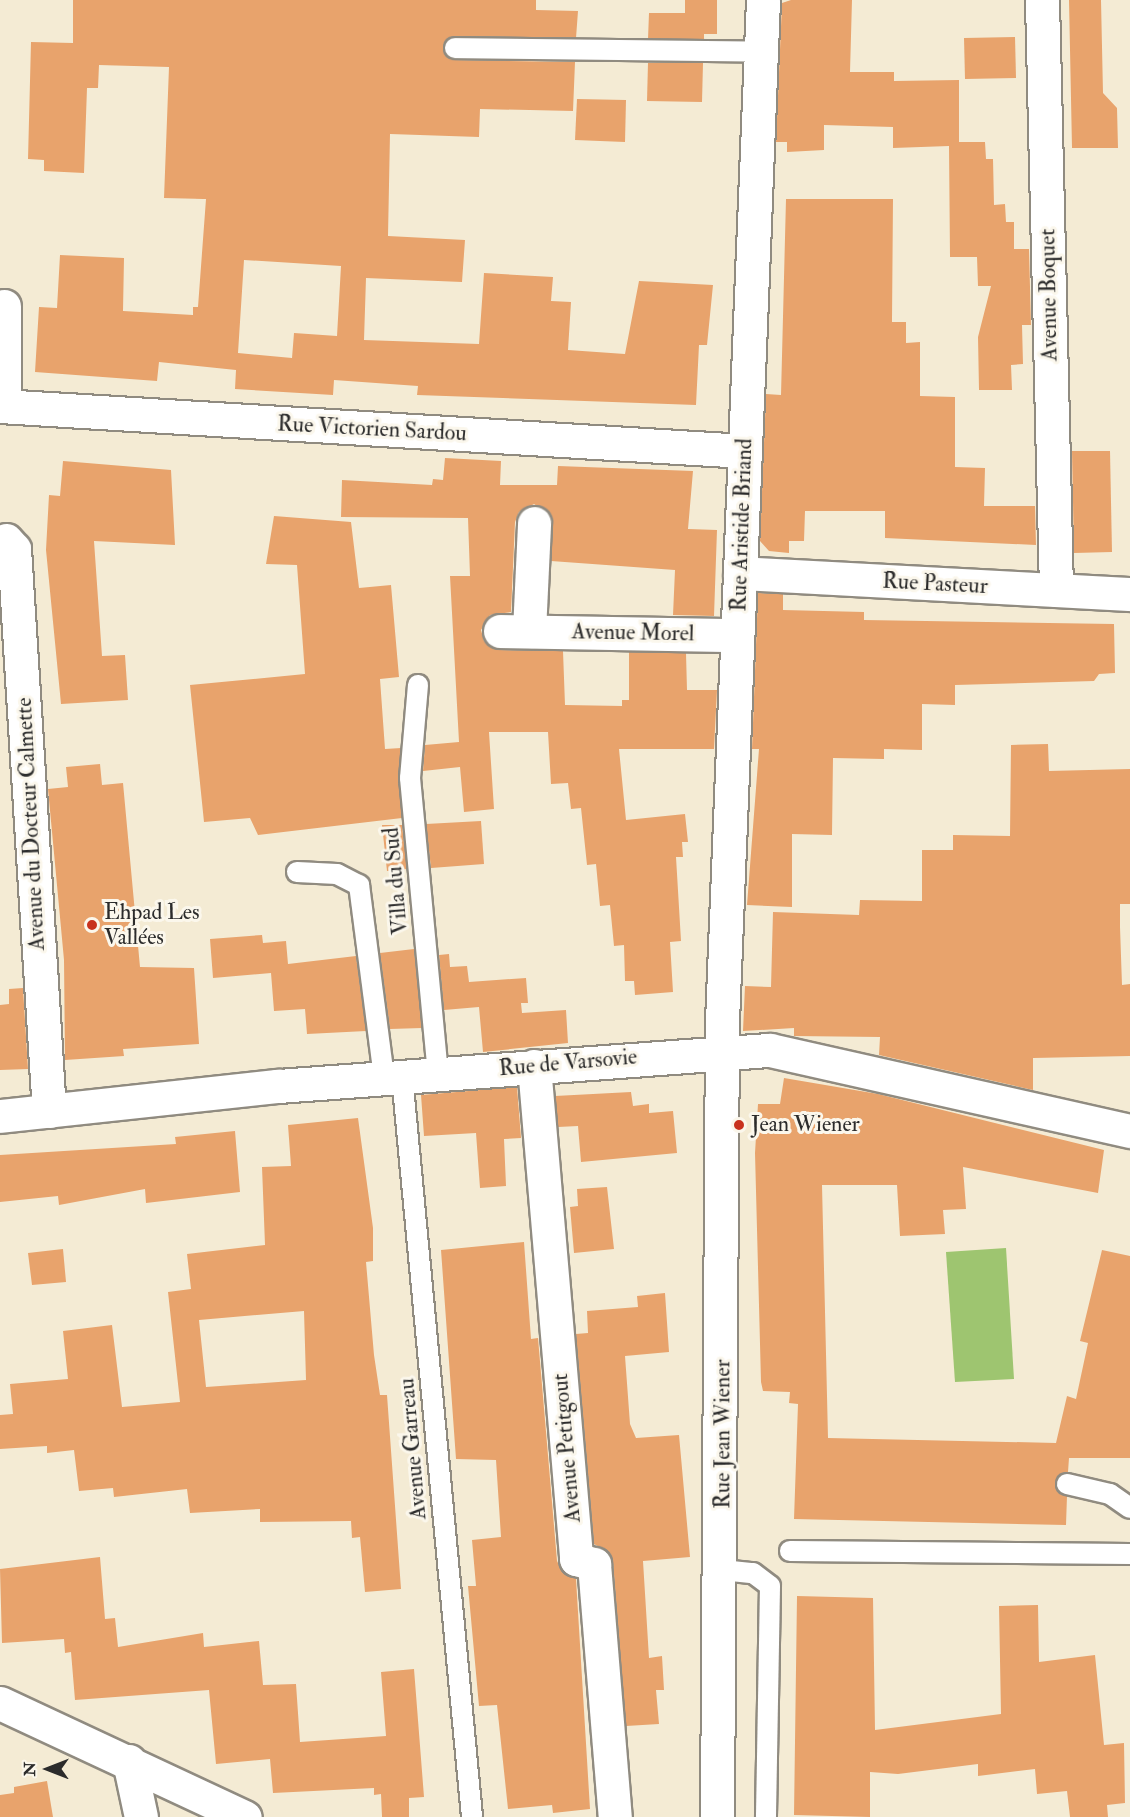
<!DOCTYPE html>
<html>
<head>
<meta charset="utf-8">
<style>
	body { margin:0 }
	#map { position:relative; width:1130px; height:1817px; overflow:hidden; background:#f4ebd4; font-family:"IM FELL Double Pica",serif }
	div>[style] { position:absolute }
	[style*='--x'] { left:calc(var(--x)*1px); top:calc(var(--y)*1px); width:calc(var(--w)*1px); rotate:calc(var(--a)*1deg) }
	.green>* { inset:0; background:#9ec570 }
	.building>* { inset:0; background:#e8a36c }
	.roads { filter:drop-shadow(2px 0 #908b80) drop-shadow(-2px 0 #908b80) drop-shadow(0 2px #908b80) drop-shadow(0 -2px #908b80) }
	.lane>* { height:20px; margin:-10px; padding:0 10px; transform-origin:10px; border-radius:10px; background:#fff }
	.street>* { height:33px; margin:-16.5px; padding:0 16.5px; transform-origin:16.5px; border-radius:16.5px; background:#fff }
	.dots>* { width:16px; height:16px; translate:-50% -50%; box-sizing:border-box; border:3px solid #fbf7ec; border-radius:50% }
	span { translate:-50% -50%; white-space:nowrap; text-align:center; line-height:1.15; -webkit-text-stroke:6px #fbf7ec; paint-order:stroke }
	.street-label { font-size:22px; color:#2b2b2b }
	.poi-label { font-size:22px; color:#2b2b2b }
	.left { translate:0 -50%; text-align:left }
	.north { position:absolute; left:18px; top:1739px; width:60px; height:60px; -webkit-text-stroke:4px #fbf7ec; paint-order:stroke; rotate:270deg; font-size:16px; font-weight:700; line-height:24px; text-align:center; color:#2b2b2b }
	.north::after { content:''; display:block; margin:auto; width:21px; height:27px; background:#2b2b2b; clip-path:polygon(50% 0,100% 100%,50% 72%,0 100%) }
</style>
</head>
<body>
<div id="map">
	<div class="green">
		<i style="clip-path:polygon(1006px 1248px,1014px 1379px,955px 1382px,946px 1252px)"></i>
	</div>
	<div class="building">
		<i style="clip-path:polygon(evenodd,73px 0,536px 0,536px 10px,578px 11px,576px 38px,455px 36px,445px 41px,444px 53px,454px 60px,575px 62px,573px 111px,480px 109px,479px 137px,390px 134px,388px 236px,465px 240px,462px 282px,366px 278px,364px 340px,479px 344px,484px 273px,553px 277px,551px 301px,571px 302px,568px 350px,625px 354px,639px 281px,713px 285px,707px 345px,699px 345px,696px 405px,417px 395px,418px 386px,334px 380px,333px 395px,235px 389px,236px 370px,159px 362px,157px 381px,35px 372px,39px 307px,57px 308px,60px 255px,124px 258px,123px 311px,193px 315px,193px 307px,198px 307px,206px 199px,164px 198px,169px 67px,99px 65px,98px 88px,87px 88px,84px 173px,44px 171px,44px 160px,28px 159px,31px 42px,73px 43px,73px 0,244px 260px,341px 266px,337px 336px,294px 333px,292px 358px,238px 353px,244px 260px)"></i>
		<i style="clip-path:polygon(685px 0,717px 0,717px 34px,704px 34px,704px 39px,648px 39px,649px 13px,685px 13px)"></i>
		<i style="clip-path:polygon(791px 0,852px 0,850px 72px,894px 72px,894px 81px,959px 80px,959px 142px,985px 142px,986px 159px,993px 159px,994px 205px,1005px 204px,1006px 222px,1014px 222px,1014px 249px,1029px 249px,1031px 325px,1022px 325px,1023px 364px,1011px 365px,1012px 390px,979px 390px,978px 337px,991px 286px,978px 286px,977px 257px,950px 257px,949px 146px,893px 148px,893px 127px,824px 125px,824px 150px,787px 152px,787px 142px,776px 142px,782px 3px)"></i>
		<i style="clip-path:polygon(1069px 0,1101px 0,1103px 93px,1117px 108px,1118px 148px,1072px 148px)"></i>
		<i style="clip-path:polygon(1015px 37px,1016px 78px,965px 79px,964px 38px)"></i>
		<i style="clip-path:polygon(648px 63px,703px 63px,702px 102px,647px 101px)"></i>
		<i style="clip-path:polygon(577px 99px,626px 100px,625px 142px,575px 140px)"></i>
		<i style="clip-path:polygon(786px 199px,893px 199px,892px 322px,906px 322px,906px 343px,920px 342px,920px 396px,955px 397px,955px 467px,985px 468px,984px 506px,1035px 506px,1036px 545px,885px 538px,885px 511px,805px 511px,804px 541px,789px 541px,789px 553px,769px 551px,760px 541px,766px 394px,781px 395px)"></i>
		<i style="clip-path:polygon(1072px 451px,1110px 451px,1112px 552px,1074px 553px)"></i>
		<i style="clip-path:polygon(445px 458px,501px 461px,500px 485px,557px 485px,558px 466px,693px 471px,688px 529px,717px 530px,714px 616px,673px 615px,675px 570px,551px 561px,551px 515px,534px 504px,519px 512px,515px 522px,511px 612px,490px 615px,481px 630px,484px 641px,499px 650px,563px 651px,565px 705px,622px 706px,622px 700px,629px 700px,629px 652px,686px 653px,687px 690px,717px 690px,714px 749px,619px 749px,626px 820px,685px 814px,688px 842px,682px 842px,683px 857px,676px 857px,681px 941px,670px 942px,673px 992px,635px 995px,634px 981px,625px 981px,624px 945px,614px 946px,610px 905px,600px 906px,596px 864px,587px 865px,581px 808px,571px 809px,568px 783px,551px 784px,548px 732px,489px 732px,494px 809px,464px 812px,460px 767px,423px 771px,425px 745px,459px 742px,450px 576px,470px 576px,468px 518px,341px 517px,342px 480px,432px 485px,433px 479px,443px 480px)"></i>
		<i style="clip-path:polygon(63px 461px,171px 470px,175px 545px,94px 541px,102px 656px,125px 655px,128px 700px,61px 704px,46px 550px,49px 495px,60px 496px)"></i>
		<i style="clip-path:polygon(274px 516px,351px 522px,359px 588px,391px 585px,399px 677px,380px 679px,385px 749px,401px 748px,402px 818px,258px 835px,250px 818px,204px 822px,190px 685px,305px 674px,297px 565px,266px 564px)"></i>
		<i style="clip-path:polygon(758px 593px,783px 594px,783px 610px,864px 612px,864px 620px,1114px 624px,1115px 673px,1099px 674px,1094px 681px,955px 685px,955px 705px,922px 704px,922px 750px,884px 749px,884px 759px,833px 758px,832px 835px,792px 834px,792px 907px,747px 905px,759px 749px,752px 749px)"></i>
		<i style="clip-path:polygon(1048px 744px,1049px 771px,1130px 769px,1130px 904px,1120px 904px,1120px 927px,1122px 985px,1130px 984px,1130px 1056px,1033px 1058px,1033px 1090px,879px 1055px,880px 1037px,794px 1036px,794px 1028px,743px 1031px,745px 986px,771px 987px,773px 912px,859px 915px,860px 900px,922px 901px,922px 850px,953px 850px,953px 835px,1010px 836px,1011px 745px)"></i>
		<i style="clip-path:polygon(100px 764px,102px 785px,123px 783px,140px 967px,194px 968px,199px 1044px,123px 1049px,124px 1056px,65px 1060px,64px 960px,48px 789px,68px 787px,66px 767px)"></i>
		<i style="clip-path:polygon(481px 821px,484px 864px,431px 868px,426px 824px)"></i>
		<i style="clip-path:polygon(382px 825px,402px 825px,407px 869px,387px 871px)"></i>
		<i style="clip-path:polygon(262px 935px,263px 943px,286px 941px,288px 964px,356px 956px,366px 1031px,307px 1034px,305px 1009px,274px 1011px,271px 973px,213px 978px,210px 939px)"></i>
		<i style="clip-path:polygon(414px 949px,422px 1028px,390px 1029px,380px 953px)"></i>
		<i style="clip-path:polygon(449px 954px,450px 967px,467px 966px,469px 982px,526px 978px,528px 1003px,521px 1003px,522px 1013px,566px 1010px,568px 1043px,483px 1052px,479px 1007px,444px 1010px,439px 955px)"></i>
		<i style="clip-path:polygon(23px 988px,28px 1069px,0 1070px,0 1005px,9px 1004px,9px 989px)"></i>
		<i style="clip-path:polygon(784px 1078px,878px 1094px,1104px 1150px,1098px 1193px,963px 1167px,966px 1209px,943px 1210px,945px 1234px,900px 1236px,897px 1185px,822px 1185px,828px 1438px,1056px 1443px,1067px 1396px,1076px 1399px,1088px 1343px,1080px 1341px,1102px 1250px,1130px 1256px,1130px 1458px,1069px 1458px,1068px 1472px,1055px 1482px,1067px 1496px,1066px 1525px,794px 1519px,798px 1404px,789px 1403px,790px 1392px,763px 1391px,761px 1382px,755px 1153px,758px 1104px,780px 1104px)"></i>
		<i style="clip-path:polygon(517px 1087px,521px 1138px,504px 1139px,506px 1186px,480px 1188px,476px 1133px,424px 1136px,421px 1095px)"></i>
		<i style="clip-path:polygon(631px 1092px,633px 1106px,649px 1104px,649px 1113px,673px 1111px,677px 1153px,581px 1162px,578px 1126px,558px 1127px,555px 1096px)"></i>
		<i style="clip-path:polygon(evenodd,358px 1118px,373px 1228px,373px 1261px,366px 1262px,374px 1355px,380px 1395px,387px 1395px,401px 1589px,365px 1592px,360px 1537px,352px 1538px,351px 1521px,260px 1522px,260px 1509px,190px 1513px,187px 1489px,114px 1497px,113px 1488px,79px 1491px,74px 1450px,47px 1453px,47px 1446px,0 1449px,0 1415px,13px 1414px,10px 1384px,68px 1379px,63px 1331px,112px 1325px,122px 1407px,180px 1402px,168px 1292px,191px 1289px,187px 1254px,265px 1245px,262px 1167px,291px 1166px,288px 1125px,358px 1118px,304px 1311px,306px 1380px,206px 1387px,199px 1320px,304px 1311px)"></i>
		<i style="clip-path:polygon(235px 1131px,240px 1192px,146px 1203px,145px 1189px,59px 1205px,58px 1196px,0 1202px,0 1155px,176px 1144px,175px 1137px)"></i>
		<i style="clip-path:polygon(607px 1187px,614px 1249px,574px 1253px,570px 1207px,578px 1206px,577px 1189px)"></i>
		<i style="clip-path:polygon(524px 1242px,531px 1339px,538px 1338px,557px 1561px,562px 1571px,576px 1579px,590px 1809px,553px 1813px,552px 1805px,508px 1809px,497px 1705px,479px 1706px,468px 1586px,476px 1586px,472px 1540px,501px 1537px,496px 1460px,456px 1459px,441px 1250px)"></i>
		<i style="clip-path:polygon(63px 1249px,66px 1282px,32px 1285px,28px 1253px)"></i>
		<i style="clip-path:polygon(665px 1293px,669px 1352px,625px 1356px,630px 1424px,636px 1438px,679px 1435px,690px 1557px,643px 1561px,649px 1658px,662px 1656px,664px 1690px,656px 1690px,659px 1724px,626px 1726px,613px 1562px,608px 1552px,594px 1544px,576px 1334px,588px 1333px,587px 1311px,638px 1307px,637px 1296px)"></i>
		<i style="clip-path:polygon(100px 1557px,105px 1619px,115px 1618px,118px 1647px,203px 1633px,204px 1647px,259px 1641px,263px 1685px,296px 1684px,300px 1742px,386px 1736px,381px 1672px,414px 1669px,424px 1797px,409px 1798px,409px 1817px,382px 1817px,381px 1794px,374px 1795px,374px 1788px,273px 1793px,270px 1759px,216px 1764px,209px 1690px,75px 1700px,71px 1652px,65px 1653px,64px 1639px,2px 1643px,0 1569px)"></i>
		<i style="clip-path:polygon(797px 1596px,873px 1598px,875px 1730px,1001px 1714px,999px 1606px,1038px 1605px,1039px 1662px,1095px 1655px,1104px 1745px,1124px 1743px,1125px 1803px,1107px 1805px,1108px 1817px,1070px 1817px,1067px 1791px,1037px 1794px,1035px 1769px,978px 1776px,978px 1764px,898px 1774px,870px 1772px,870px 1817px,794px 1815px)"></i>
		<i style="clip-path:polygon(47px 1781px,53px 1817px,0 1817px,0 1795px,14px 1793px,14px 1787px)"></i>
	</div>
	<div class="roads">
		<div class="lane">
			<i style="--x:455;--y:48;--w:306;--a:0.7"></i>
			<i style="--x:418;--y:685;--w:93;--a:94.9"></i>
			<i style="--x:410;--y:778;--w:296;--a:84.6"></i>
			<i style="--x:297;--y:872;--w:40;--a:2.9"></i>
			<i style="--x:337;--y:874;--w:25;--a:27"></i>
			<i style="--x:359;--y:885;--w:194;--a:82.6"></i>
			<i style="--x:402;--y:1076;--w:744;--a:84.6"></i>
			<i style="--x:1067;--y:1484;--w:44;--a:13.1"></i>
			<i style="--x:1110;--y:1494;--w:24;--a:35"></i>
			<i style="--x:790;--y:1551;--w:340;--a:0.5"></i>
			<i style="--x:722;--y:1570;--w:31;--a:6"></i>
			<i style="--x:753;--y:1573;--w:21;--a:37"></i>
			<i style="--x:770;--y:1586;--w:231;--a:91"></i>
		</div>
		<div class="street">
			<i style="--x:1042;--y:0;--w:590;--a:88.64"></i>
			<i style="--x:4;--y:306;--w:100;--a:90"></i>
			<i style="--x:0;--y:406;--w:745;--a:3.46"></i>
			<i style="--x:6;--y:540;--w:12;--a:48"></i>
			<i style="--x:14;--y:549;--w:563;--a:86.44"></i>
			<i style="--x:740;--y:573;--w:391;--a:3.1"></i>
			<i style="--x:500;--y:631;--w:237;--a:1"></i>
			<i style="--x:529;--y:631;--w:108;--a:-87.3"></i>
			<i style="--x:534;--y:1066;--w:495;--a:85.1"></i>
			<i style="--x:576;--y:1559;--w:19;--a:16"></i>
			<i style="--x:594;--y:1564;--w:254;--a:85.3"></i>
			<i style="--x:0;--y:1116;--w:280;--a:-6.2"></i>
			<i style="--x:278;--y:1086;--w:493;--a:-4.2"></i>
			<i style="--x:770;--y:1050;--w:369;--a:12.7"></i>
			<i style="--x:0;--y:1703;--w:270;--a:25"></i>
			<i style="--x:129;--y:1761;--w:57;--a:77.9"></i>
			<i style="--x:717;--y:1817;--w:796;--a:-89.64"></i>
			<i style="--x:722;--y:1021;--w:1022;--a:-87.7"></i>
		</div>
	</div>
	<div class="dots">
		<i style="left:92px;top:925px;background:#c8321e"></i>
		<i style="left:739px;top:1125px;background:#c8321e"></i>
	</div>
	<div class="street-label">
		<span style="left:1049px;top:295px;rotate:-91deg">Avenue Boquet</span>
		<span style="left:372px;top:429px;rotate:3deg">Rue Victorien Sardou</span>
		<span style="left:742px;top:525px;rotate:-88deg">Rue Aristide Briand</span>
		<span style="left:935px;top:584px;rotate:3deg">Rue Pasteur</span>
		<span style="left:633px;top:633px;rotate:1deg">Avenue Morel</span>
		<span style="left:31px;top:824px;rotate:-93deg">Avenue du Docteur Calmette</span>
		<span style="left:396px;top:881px;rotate:-95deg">Villa du Sud</span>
		<span style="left:568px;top:1063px;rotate:-5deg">Rue de Varsovie</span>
		<span style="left:723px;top:1434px;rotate:-90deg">Rue Jean Wiener</span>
		<span style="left:567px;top:1448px;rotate:-95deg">Avenue Petitgout</span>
		<span style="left:413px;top:1449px;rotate:-95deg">Avenue Garreau</span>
	</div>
	<div class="poi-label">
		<span class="left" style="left:104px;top:925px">Ehpad Les<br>Vallées</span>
		<span class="left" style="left:751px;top:1125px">Jean Wiener</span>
	</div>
	<div class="north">N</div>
</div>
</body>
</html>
